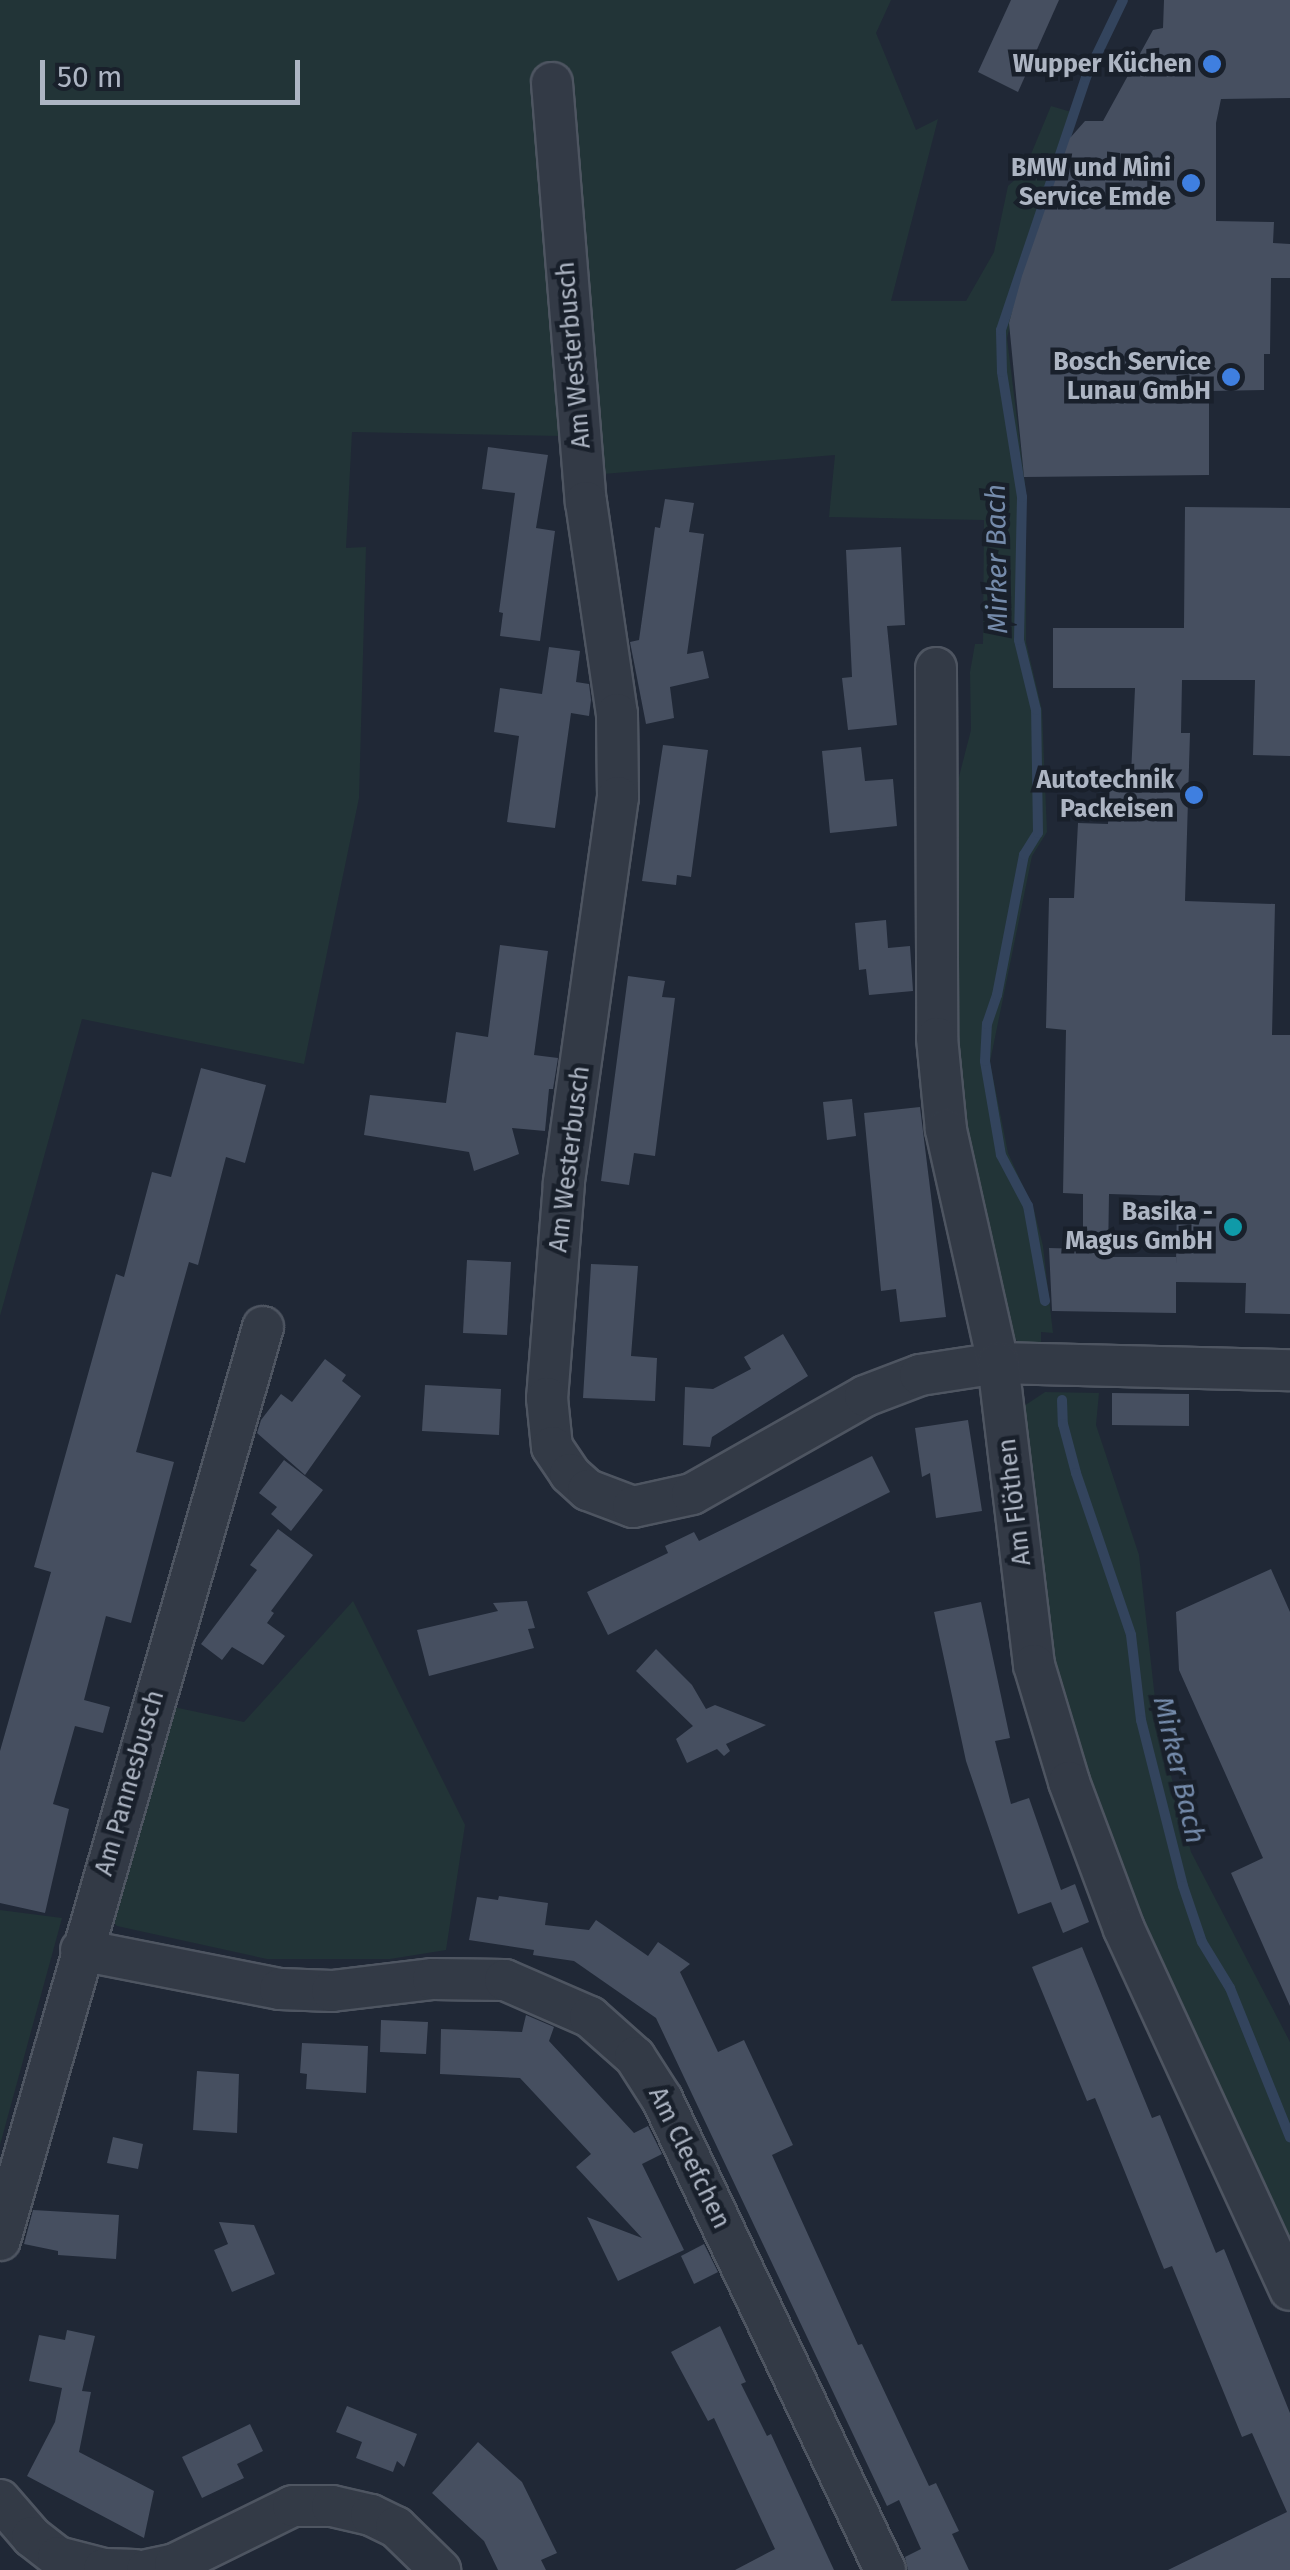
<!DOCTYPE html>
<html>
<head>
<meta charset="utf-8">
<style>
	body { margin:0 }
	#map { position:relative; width:1290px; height:2570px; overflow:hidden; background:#202836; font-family:"Fira Sans",sans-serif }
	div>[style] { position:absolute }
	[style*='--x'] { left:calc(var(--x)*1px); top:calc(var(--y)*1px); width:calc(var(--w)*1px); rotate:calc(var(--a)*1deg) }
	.green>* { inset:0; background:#223437 }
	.stream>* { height:10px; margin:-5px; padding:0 5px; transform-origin:5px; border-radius:5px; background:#33445d }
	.building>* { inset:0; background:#464f60 }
	.roads { filter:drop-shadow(2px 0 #4e5561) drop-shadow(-2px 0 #4e5561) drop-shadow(0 2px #4e5561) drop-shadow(0 -2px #4e5561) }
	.street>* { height:40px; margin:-20px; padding:0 20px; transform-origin:20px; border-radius:20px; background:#333a46 }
	.dots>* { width:28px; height:28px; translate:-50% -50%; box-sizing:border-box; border:5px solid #19202b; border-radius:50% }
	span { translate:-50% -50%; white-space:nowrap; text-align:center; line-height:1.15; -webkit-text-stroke:9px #19202b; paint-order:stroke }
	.poi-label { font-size:25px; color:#adb5c3; font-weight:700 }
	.right { translate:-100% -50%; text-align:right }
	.street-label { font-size:25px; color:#adb5c3 }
	.water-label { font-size:28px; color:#758bab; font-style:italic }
	.scale { position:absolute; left:40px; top:60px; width:260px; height:45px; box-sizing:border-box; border:5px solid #adb5c3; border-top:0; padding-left:12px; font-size:30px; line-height:35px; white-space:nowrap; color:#adb5c3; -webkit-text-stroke:8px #19202b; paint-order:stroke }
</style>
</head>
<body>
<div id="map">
	<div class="green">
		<i style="clip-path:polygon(0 0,891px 0,876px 33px,916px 130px,938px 119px,891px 301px,966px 301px,994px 252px,1008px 186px,1024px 171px,1051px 106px,1078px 114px,1021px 281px,1007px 338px,1026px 492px,1026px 642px,1042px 710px,1047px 832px,1032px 856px,990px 1062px,1008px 1153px,1034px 1210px,1043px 1246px,1053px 1333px,1041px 1332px,1041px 1353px,1030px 1351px,1009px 1334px,952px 1095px,952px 804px,971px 730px,970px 672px,975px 644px,983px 644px,984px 520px,829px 517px,835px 455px,603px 474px,562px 436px,352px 432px,346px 548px,366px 547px,359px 798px,304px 1064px,82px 1019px,0 1316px)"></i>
		<i style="clip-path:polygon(1045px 1392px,1099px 1393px,1096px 1425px,1139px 1555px,1158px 1726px,1191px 1852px,1290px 2042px,1290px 2269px,1118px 1874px,1045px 1658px,1021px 1418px,1024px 1406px)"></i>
		<i style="clip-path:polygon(353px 1601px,465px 1825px,446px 1950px,390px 1959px,267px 1959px,117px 1926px,112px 1921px,169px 1706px,244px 1722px)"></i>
		<i style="clip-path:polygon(0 1910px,62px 1918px,0 2145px)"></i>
	</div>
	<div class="stream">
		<i style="--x:1045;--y:1301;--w:97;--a:-100.1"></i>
		<i style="--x:1028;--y:1206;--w:58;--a:-117.9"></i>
		<i style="--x:1001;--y:1155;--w:95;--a:-99.7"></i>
		<i style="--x:985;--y:1061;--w:37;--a:-87"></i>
		<i style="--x:987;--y:1024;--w:31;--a:-71"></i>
		<i style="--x:997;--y:995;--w:143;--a:-79.1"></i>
		<i style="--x:1024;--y:855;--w:26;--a:-58"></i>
		<i style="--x:1038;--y:833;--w:123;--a:-90.9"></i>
		<i style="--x:1036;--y:710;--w:72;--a:-103.7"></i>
		<i style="--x:1019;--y:640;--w:143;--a:-88.8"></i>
		<i style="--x:1022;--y:497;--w:127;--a:-99.1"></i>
		<i style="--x:1002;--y:372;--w:42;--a:-91.4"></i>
		<i style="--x:1001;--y:330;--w:267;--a:-71.4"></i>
		<i style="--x:1086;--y:77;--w:85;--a:-64.3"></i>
		<i style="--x:1062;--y:1400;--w:24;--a:88"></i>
		<i style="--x:1063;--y:1424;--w:51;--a:75.1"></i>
		<i style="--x:1076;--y:1473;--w:171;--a:71.2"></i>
		<i style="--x:1131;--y:1635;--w:86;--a:83.3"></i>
		<i style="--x:1141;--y:1720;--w:171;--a:75.8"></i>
		<i style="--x:1183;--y:1886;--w:59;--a:71.3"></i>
		<i style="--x:1202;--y:1942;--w:54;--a:58.7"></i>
		<i style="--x:1230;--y:1988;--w:161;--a:68.1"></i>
	</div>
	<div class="building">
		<i style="clip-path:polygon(1011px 0,1059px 0,1018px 92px,978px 72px)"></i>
		<i style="clip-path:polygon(1164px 0,1290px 0,1290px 98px,1221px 99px,1216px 123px,1216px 221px,1274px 222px,1273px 243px,1290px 244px,1290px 278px,1271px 278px,1270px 354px,1264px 354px,1264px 390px,1209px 391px,1209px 475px,1024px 477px,1009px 323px,1022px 276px,1070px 138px,1085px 121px,1103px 121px,1153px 30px,1163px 28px)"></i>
		<i style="clip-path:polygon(488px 447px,548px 455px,536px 528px,555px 531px,540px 641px,500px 636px,503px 613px,499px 612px,515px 493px,482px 489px)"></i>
		<i style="clip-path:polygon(665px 499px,694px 503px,689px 532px,704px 534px,687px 654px,703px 651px,709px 678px,670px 687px,674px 718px,646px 724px,630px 642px,639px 640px,655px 527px,660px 528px)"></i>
		<i style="clip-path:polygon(evenodd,1185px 507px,1290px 508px,1290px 756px,1253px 755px,1255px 680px,1182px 680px,1181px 733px,1190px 733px,1185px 901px,1275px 904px,1272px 1035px,1290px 1035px,1290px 1314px,1245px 1313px,1246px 1283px,1176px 1282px,1176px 1313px,1052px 1311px,1049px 1248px,1083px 1249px,1083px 1194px,1063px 1193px,1066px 1030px,1046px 1028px,1049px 898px,1074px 898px,1078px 823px,1108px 824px,1110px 774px,1131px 775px,1135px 688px,1053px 688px,1053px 628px,1184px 628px,1185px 507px,1109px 1194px,1177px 1196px,1176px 1265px,1176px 1257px,1108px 1257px,1109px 1194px)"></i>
		<i style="clip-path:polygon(901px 547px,905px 625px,887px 626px,897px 725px,848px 730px,842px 678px,852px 677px,846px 550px)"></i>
		<i style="clip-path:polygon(549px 647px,580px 651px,576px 682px,589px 684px,591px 700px,589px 716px,571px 713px,555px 828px,507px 822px,519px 736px,494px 732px,500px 688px,542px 694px)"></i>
		<i style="clip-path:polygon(663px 745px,708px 750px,691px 877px,677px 875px,676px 885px,642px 881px)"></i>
		<i style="clip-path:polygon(861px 747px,865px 781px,893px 779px,897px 826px,830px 833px,822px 751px)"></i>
		<i style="clip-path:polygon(886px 920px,888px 948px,910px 946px,913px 991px,869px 995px,866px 969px,859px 970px,855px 923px)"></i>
		<i style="clip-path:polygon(500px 945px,548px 951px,534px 1055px,558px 1058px,553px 1089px,549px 1089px,545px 1131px,512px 1128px,519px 1154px,474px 1171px,469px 1152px,364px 1135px,370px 1095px,446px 1103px,456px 1032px,488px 1037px)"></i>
		<i style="clip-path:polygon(628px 976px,665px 981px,662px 997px,675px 998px,655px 1156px,634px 1153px,629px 1185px,601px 1181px)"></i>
		<i style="clip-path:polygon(201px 1068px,266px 1085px,245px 1163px,226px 1157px,198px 1265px,189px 1262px,136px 1452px,174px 1462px,131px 1623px,106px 1616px,84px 1700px,110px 1707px,103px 1733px,75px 1726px,53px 1804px,69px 1809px,45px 1913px,0 1903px,0 1751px,51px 1572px,34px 1567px,116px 1274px,124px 1277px,152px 1172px,171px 1177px)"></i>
		<i style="clip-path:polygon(852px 1099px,856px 1136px,827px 1140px,823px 1102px)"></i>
		<i style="clip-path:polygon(920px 1107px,946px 1317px,900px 1322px,896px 1289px,881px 1291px,864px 1113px)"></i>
		<i style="clip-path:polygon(467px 1260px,511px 1262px,507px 1335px,463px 1333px)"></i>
		<i style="clip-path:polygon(591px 1264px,638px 1266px,631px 1356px,657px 1358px,655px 1401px,583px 1398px)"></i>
		<i style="clip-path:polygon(783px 1334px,808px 1376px,712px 1437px,710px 1447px,683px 1445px,685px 1387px,713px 1389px,751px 1369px,744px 1357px)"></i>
		<i style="clip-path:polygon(325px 1359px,346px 1375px,342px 1381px,361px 1396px,305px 1475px,257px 1433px,261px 1420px,281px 1394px,292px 1402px)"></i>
		<i style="clip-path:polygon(425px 1385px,501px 1389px,499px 1435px,422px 1431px)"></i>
		<i style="clip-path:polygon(1112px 1393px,1189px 1394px,1189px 1426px,1112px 1425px)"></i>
		<i style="clip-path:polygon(968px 1420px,982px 1511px,936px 1518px,930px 1473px,922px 1477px,915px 1428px)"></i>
		<i style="clip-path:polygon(872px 1456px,890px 1492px,608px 1635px,587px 1592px,668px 1553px,665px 1546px,694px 1532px,699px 1541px)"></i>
		<i style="clip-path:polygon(284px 1460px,323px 1490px,291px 1531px,271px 1514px,277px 1507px,259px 1493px)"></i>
		<i style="clip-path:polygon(278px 1529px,313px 1555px,271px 1611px,274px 1613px,267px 1623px,285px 1636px,263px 1665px,232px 1647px,222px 1660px,201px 1644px,257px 1570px,250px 1565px)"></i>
		<i style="clip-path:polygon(1271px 1569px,1290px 1612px,1290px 2006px,1231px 1873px,1263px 1858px,1179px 1670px,1176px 1612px)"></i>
		<i style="clip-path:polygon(527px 1601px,535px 1628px,528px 1629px,534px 1648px,429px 1676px,417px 1630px,498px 1611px,493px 1603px)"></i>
		<i style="clip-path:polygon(981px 1602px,1010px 1738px,995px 1741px,1011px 1804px,1029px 1798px,1061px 1890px,1075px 1884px,1089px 1922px,1063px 1933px,1051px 1902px,1018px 1914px,966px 1761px,934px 1612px)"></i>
		<i style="clip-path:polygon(656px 1649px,692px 1685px,706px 1709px,715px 1705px,766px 1725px,726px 1744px,730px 1751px,724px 1756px,717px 1749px,687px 1763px,676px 1739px,693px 1726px,636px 1671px)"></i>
		<i style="clip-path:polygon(499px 1896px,548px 1903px,545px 1925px,589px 1930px,596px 1920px,648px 1956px,658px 1942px,690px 1964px,680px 1972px,718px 2052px,744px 2040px,793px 2145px,772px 2155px,858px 2345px,862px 2344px,929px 2486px,936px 2483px,959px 2531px,952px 2534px,969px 2570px,908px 2570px,905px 2557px,921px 2549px,899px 2500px,887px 2506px,656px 2018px,574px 1961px,533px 1955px,534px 1950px,469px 1940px,477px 1897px,498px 1900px)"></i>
		<i style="clip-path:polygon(1082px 1947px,1152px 2118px,1160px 2115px,1216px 2253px,1224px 2249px,1290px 2413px,1290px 2570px,1168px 2570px,1287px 2512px,1252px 2433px,1242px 2437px,1172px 2266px,1164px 2269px,1095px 2098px,1087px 2101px,1032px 1967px)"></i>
		<i style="clip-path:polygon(526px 2015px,554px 2027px,549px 2041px,634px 2133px,648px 2126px,662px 2154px,642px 2164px,684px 2250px,618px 2281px,587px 2217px,642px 2238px,576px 2167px,591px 2154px,520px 2078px,440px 2074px,441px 2029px,522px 2032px)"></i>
		<i style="clip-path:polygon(381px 2020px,428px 2022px,426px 2054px,380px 2052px)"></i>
		<i style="clip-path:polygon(302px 2043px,368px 2046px,366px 2093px,306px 2089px,307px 2074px,300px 2073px)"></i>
		<i style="clip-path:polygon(197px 2071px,239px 2074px,237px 2133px,193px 2130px)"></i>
		<i style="clip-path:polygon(113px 2137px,143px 2144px,138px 2169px,107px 2163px)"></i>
		<i style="clip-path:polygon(33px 2210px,119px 2215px,116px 2259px,58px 2255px,58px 2251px,24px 2244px)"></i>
		<i style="clip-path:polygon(219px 2222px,254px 2225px,275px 2274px,232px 2292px,214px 2250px,228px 2244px)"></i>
		<i style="clip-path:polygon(704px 2244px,718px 2272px,694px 2284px,681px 2256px)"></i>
		<i style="clip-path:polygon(720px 2326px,746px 2382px,741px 2384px,767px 2436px,771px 2434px,834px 2570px,735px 2570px,775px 2549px,714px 2418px,708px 2421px,671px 2352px)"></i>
		<i style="clip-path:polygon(67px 2330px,95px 2336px,82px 2391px,91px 2392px,79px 2452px,154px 2491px,144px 2538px,27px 2476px,55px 2422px,62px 2388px,29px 2381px,39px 2335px,65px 2340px)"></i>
		<i style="clip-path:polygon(347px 2406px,417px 2434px,404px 2467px,397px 2461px,393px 2472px,356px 2458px,362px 2442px,336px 2432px)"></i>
		<i style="clip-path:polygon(250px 2424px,263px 2451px,237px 2464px,244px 2478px,202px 2498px,182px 2457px)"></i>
		<i style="clip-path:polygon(478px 2442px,522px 2482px,557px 2553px,541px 2560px,546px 2570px,498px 2570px,484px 2541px,432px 2493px)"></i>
	</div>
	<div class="roads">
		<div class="street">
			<i style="--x:552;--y:83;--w:420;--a:85.4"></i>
			<i style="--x:586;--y:502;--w:214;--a:81.7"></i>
			<i style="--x:617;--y:714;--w:83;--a:89.3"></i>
			<i style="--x:618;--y:797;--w:390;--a:98"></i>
			<i style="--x:564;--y:1183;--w:216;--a:94.5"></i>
			<i style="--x:547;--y:1398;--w:49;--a:84.2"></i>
			<i style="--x:552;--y:1447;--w:32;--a:56"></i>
			<i style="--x:570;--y:1474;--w:24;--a:42"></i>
			<i style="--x:588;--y:1490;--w:48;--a:20.7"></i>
			<i style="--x:633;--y:1507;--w:60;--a:-12.4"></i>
			<i style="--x:692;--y:1494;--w:199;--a:-29.5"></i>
			<i style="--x:865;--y:1396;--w:59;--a:-20.9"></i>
			<i style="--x:920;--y:1375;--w:79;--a:-8.7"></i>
			<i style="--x:998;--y:1363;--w:292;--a:1.4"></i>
			<i style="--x:936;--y:668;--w:370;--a:89.8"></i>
			<i style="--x:937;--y:1038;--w:92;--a:84.4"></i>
			<i style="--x:946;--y:1130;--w:239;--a:77.4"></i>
			<i style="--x:998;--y:1363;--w:304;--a:83.2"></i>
			<i style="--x:1034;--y:1665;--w:122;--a:73.3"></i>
			<i style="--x:1069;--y:1782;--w:157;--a:69.5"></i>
			<i style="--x:1124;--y:1929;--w:397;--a:65.3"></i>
			<i style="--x:81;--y:1950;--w:203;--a:11.1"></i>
			<i style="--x:280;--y:1989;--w:52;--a:2.2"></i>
			<i style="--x:332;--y:1991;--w:102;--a:-6.8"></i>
			<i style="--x:433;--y:1979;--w:72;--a:0.8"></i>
			<i style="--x:505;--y:1980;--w:93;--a:23.5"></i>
			<i style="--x:590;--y:2017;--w:60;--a:41.6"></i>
			<i style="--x:635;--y:2057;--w:50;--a:57.3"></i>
			<i style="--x:662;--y:2099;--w:521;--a:64.66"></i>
			<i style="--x:0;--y:2240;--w:950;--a:-73.93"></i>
			<i style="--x:0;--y:2500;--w:49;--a:49.1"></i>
			<i style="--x:32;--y:2537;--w:33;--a:38"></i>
			<i style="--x:58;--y:2557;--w:48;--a:14.6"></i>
			<i style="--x:104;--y:2569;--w:31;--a:2"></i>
			<i style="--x:147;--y:2570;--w:29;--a:-12"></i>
			<i style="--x:175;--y:2564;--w:131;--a:-26.2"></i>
			<i style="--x:293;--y:2506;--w:39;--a:0"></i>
			<i style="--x:332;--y:2506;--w:40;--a:13"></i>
			<i style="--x:371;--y:2515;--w:28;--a:26"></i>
			<i style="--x:396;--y:2527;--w:62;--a:44.3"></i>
		</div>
	</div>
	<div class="dots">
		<i style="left:1212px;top:64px;background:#3f7fe0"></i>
		<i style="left:1191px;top:183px;background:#3f7fe0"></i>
		<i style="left:1231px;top:377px;background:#3f7fe0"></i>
		<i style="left:1194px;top:795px;background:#3f7fe0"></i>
		<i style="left:1233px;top:1227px;background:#0f9aa8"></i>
	</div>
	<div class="poi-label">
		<span class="right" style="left:1192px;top:64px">Wupper Küchen</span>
		<span class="right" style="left:1171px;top:183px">BMW und Mini<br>Service Emde</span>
		<span class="right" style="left:1211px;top:377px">Bosch Service<br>Lunau GmbH</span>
		<span class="right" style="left:1174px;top:795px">Autotechnik<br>Packeisen</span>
		<span class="right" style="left:1213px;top:1227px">Basika -<br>Magus GmbH</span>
	</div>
	<div class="street-label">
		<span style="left:574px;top:355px;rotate:-95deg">Am Westerbusch</span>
		<span style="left:570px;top:1159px;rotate:-83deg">Am Westerbusch</span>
		<span style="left:1015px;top:1502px;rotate:-97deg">Am Flöthen</span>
		<span style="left:130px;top:1783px;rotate:-74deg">Am Pannesbusch</span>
		<span style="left:689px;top:2158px;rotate:64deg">Am Cleefchen</span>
	</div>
	<div class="water-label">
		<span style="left:997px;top:559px;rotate:-91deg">Mirker Bach</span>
		<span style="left:1179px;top:1770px;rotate:77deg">Mirker Bach</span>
	</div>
	<div class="scale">50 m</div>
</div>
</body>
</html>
